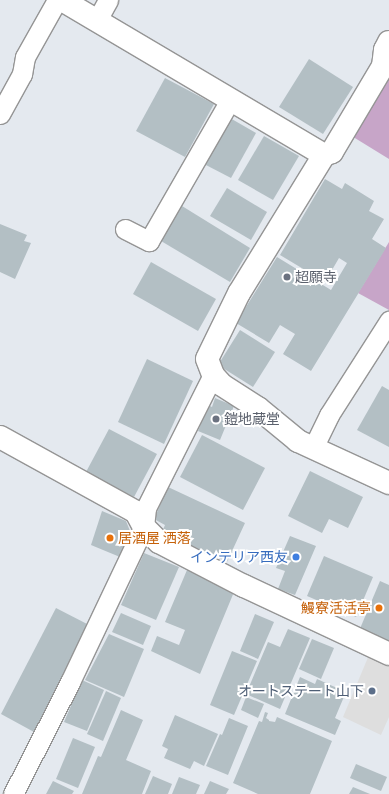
<!DOCTYPE html>
<html>
<head>
<meta charset="utf-8">
<style>
	body { margin:0 }
	#map { position:relative; width:389px; height:794px; overflow:hidden; background:#e4e9ef; font-family:Barlow,"Noto Sans JP",sans-serif }
	div>[style] { position:absolute }
	[style*='--x'] { left:calc(var(--x)*1px); top:calc(var(--y)*1px); width:calc(var(--w)*1px); rotate:calc(var(--a)*1deg) }
	.cemetery>* { inset:0; background:#c7a5c8 }
	.parking>* { inset:0; background:#dedede }
	.building>* { inset:0; background:#b3bfc4 }
	.roads { filter:drop-shadow(1px 0 #959595) drop-shadow(-1px 0 #959595) drop-shadow(0 1px #959595) drop-shadow(0 -1px #959595) }
	.lane>* { height:19px; margin:-9.5px; padding:0 9.5px; transform-origin:9.5px; border-radius:9.5px; background:#fff }
	.street>* { height:22px; margin:-11px; padding:0 11px; transform-origin:11px; border-radius:11px; background:#fff }
	.dots>* { width:11px; height:11px; translate:-50% -50%; box-sizing:border-box; border:2px solid #fff; border-radius:50% }
	span { translate:-50% -50%; white-space:nowrap; text-align:center; line-height:1.15; -webkit-text-stroke:4px #fff; paint-order:stroke }
	.worship-label { font-size:14px; color:#5b616d }
	.left { translate:0 -50%; text-align:left }
	.food-label { font-size:14px; color:#c56008 }
	.right { translate:-100% -50%; text-align:right }
	.shop-label { font-size:14px; color:#366cbe }
	.service-label { font-size:14px; color:#4e5e75 }
</style>
</head>
<body>
<div id="map">
	<div class="cemetery">
		<i style="clip-path:polygon(386px 78px,389px 79px,389px 159px,350px 135px)"></i>
		<i style="clip-path:polygon(389px 242px,389px 310px,358px 293px)"></i>
	</div>
	<div class="parking">
		<i style="clip-path:polygon(369px 655px,389px 664px,389px 717px,381px 735px,343px 717px)"></i>
	</div>
	<div class="building">
		<i style="clip-path:polygon(309px 59px,353px 87px,323px 134px,279px 107px)"></i>
		<i style="clip-path:polygon(165px 78px,214px 104px,185px 157px,136px 131px)"></i>
		<i style="clip-path:polygon(230px 118px,256px 133px,231px 178px,204px 164px)"></i>
		<i style="clip-path:polygon(264px 136px,299px 156px,273px 200px,238px 180px)"></i>
		<i style="clip-path:polygon(325px 179px,342px 189px,345px 183px,374px 201px,369px 211px,384px 219px,372px 239px,386px 248px,311px 371px,283px 354px,295px 334px,280px 325px,269px 343px,236px 323px,277px 257px,331px 290px,347px 263px,339px 258px,325px 282px,280px 255px)"></i>
		<i style="clip-path:polygon(227px 188px,267px 212px,251px 240px,210px 216px)"></i>
		<i style="clip-path:polygon(182px 206px,250px 248px,230px 282px,161px 241px)"></i>
		<i style="clip-path:polygon(0 224px,27px 235px,24px 241px,31px 243px,15px 279px,0 272px)"></i>
		<i style="clip-path:polygon(151px 262px,216px 299px,198px 331px,133px 294px)"></i>
		<i style="clip-path:polygon(240px 330px,275px 352px,253px 387px,218px 365px)"></i>
		<i style="clip-path:polygon(147px 359px,193px 381px,164px 444px,118px 422px)"></i>
		<i style="clip-path:polygon(382px 386px,389px 390px,389px 447px,357px 430px)"></i>
		<i style="clip-path:polygon(215px 398px,234px 406px,220px 440px,198px 431px,208px 405px,212px 407px)"></i>
		<i style="clip-path:polygon(109px 429px,157px 454px,134px 497px,86px 472px)"></i>
		<i style="clip-path:polygon(202px 435px,265px 468px,243px 510px,180px 477px)"></i>
		<i style="clip-path:polygon(310px 471px,363px 497px,348px 528px,329px 519px,322px 533px,288px 516px)"></i>
		<i style="clip-path:polygon(168px 487px,245px 523px,227px 562px,162px 532px,165px 525px,154px 519px)"></i>
		<i style="clip-path:polygon(102px 511px,126px 521px,130px 531px,120px 557px,91px 545px)"></i>
		<i style="clip-path:polygon(290px 536px,316px 546px,295px 595px,278px 589px,285px 571px,276px 568px)"></i>
		<i style="clip-path:polygon(144px 553px,179px 567px,156px 620px,121px 605px)"></i>
		<i style="clip-path:polygon(324px 556px,373px 577px,356px 617px,307px 596px)"></i>
		<i style="clip-path:polygon(187px 570px,234px 592px,200px 674px,151px 651px,157px 636px,179px 645px,185px 630px,165px 622px)"></i>
		<i style="clip-path:polygon(380px 581px,389px 585px,389px 643px,359px 631px)"></i>
		<i style="clip-path:polygon(56px 608px,89px 625px,34px 732px,1px 714px)"></i>
		<i style="clip-path:polygon(121px 613px,151px 626px,143px 645px,112px 632px)"></i>
		<i style="clip-path:polygon(255px 614px,274px 622px,258px 659px,240px 651px)"></i>
		<i style="clip-path:polygon(288px 629px,310px 638px,280px 709px,246px 694px,268px 642px,280px 647px)"></i>
		<i style="clip-path:polygon(109px 634px,144px 649px,124px 697px,85px 680px)"></i>
		<i style="clip-path:polygon(312px 639px,334px 648px,321px 679px,299px 669px)"></i>
		<i style="clip-path:polygon(232px 651px,257px 661px,234px 715px,210px 705px)"></i>
		<i style="clip-path:polygon(300px 677px,315px 684px,317px 679px,346px 692px,335px 718px,341px 721px,335px 735px,285px 714px)"></i>
		<i style="clip-path:polygon(82px 680px,104px 690px,87px 731px,64px 722px)"></i>
		<i style="clip-path:polygon(106px 691px,121px 698px,103px 741px,87px 734px)"></i>
		<i style="clip-path:polygon(246px 697px,264px 704px,258px 718px,241px 710px)"></i>
		<i style="clip-path:polygon(121px 710px,143px 720px,126px 760px,151px 771px,142px 794px,82px 794px,98px 756px,101px 757px)"></i>
		<i style="clip-path:polygon(265px 712px,268px 713px,266px 718px,269px 720px,269px 721px,275px 722px,277px 717px,332px 741px,310px 794px,258px 794px,233px 783px,259px 721px,262px 722px)"></i>
		<i style="clip-path:polygon(175px 715px,218px 734px,204px 766px,194px 761px,190px 769px,164px 758px,168px 749px,162px 746px)"></i>
		<i style="clip-path:polygon(229px 718px,248px 726px,228px 775px,206px 766px,220px 734px,222px 735px)"></i>
		<i style="clip-path:polygon(73px 738px,95px 747px,78px 788px,56px 779px)"></i>
		<i style="clip-path:polygon(356px 764px,387px 777px,381px 791px,350px 778px)"></i>
		<i style="clip-path:polygon(153px 776px,172px 784px,168px 794px,145px 794px)"></i>
		<i style="clip-path:polygon(179px 777px,200px 785px,196px 794px,172px 794px)"></i>
		<i style="clip-path:polygon(53px 781px,74px 791px,72px 794px,46px 794px)"></i>
		<i style="clip-path:polygon(210px 781px,229px 789px,226px 794px,204px 794px)"></i>
		<i style="clip-path:polygon(353px 787px,370px 794px,349px 794px)"></i>
	</div>
	<div class="roads">
		<div class="lane">
			<i style="--x:97;--y:20;--w:23;--a:-61"></i>
			<i style="--x:0;--y:114;--w:46;--a:-61.2"></i>
			<i style="--x:22;--y:74;--w:17;--a:-80"></i>
			<i style="--x:25;--y:57;--w:65;--a:-60.7"></i>
			<i style="--x:125;--y:229;--w:27;--a:27"></i>
			<i style="--x:149;--y:241;--w:163;--a:-60.1"></i>
			<i style="--x:313;--y:448;--w:37;--a:-64"></i>
			<i style="--x:329;--y:415;--w:112;--a:-57.4"></i>
			<i style="--x:13;--y:794;--w:126;--a:-63"></i>
			<i style="--x:70;--y:682;--w:156;--a:-64.6"></i>
			<i style="--x:137;--y:541;--w:16;--a:-63"></i>
			<i style="--x:144;--y:527;--w:19;--a:-84"></i>
			<i style="--x:146;--y:508;--w:149;--a:-63.3"></i>
		</div>
		<div class="street">
			<i style="--x:62;--y:0;--w:304;--a:30.6"></i>
			<i style="--x:389;--y:42;--w:9;--a:117"></i>
			<i style="--x:385;--y:50;--w:16;--a:97"></i>
			<i style="--x:383;--y:66;--w:100;--a:120.7"></i>
			<i style="--x:332;--y:152;--w:9;--a:159"></i>
			<i style="--x:324;--y:155;--w:162;--a:121.6"></i>
			<i style="--x:239;--y:293;--w:73;--a:115.9"></i>
			<i style="--x:207;--y:359;--w:17;--a:69"></i>
			<i style="--x:213;--y:375;--w:13;--a:48"></i>
			<i style="--x:222;--y:385;--w:43;--a:32.6"></i>
			<i style="--x:258;--y:408;--w:52;--a:39.5"></i>
			<i style="--x:298;--y:441;--w:100;--a:24.8"></i>
			<i style="--x:0;--y:437;--w:155;--a:28.9"></i>
			<i style="--x:136;--y:512;--w:17;--a:62"></i>
			<i style="--x:144;--y:527;--w:21;--a:45"></i>
			<i style="--x:159;--y:542;--w:96;--a:27.4"></i>
			<i style="--x:244;--y:586;--w:160;--a:25.1"></i>
		</div>
	</div>
	<div class="dots">
		<i style="left:287px;top:277px;background:#6b7280"></i>
		<i style="left:216px;top:419px;background:#6b7280"></i>
		<i style="left:110px;top:538px;background:#e8710a"></i>
		<i style="left:296px;top:557px;background:#3f7fe0"></i>
		<i style="left:379px;top:608px;background:#e8710a"></i>
		<i style="left:372px;top:691px;background:#5c6f8a"></i>
	</div>
	<div class="worship-label">
		<span class="left" style="left:295px;top:277px">超願寺</span>
		<span class="left" style="left:224px;top:419px">鎧地蔵堂</span>
	</div>
	<div class="food-label">
		<span class="left" style="left:118px;top:538px">居酒屋 洒落</span>
		<span class="right" style="left:371px;top:608px">鰻寮活活亭</span>
	</div>
	<div class="shop-label">
		<span class="right" style="left:288px;top:557px">インテリア西友</span>
	</div>
	<div class="service-label">
		<span class="right" style="left:364px;top:691px">オートステート山下</span>
	</div>
</div>
</body>
</html>
